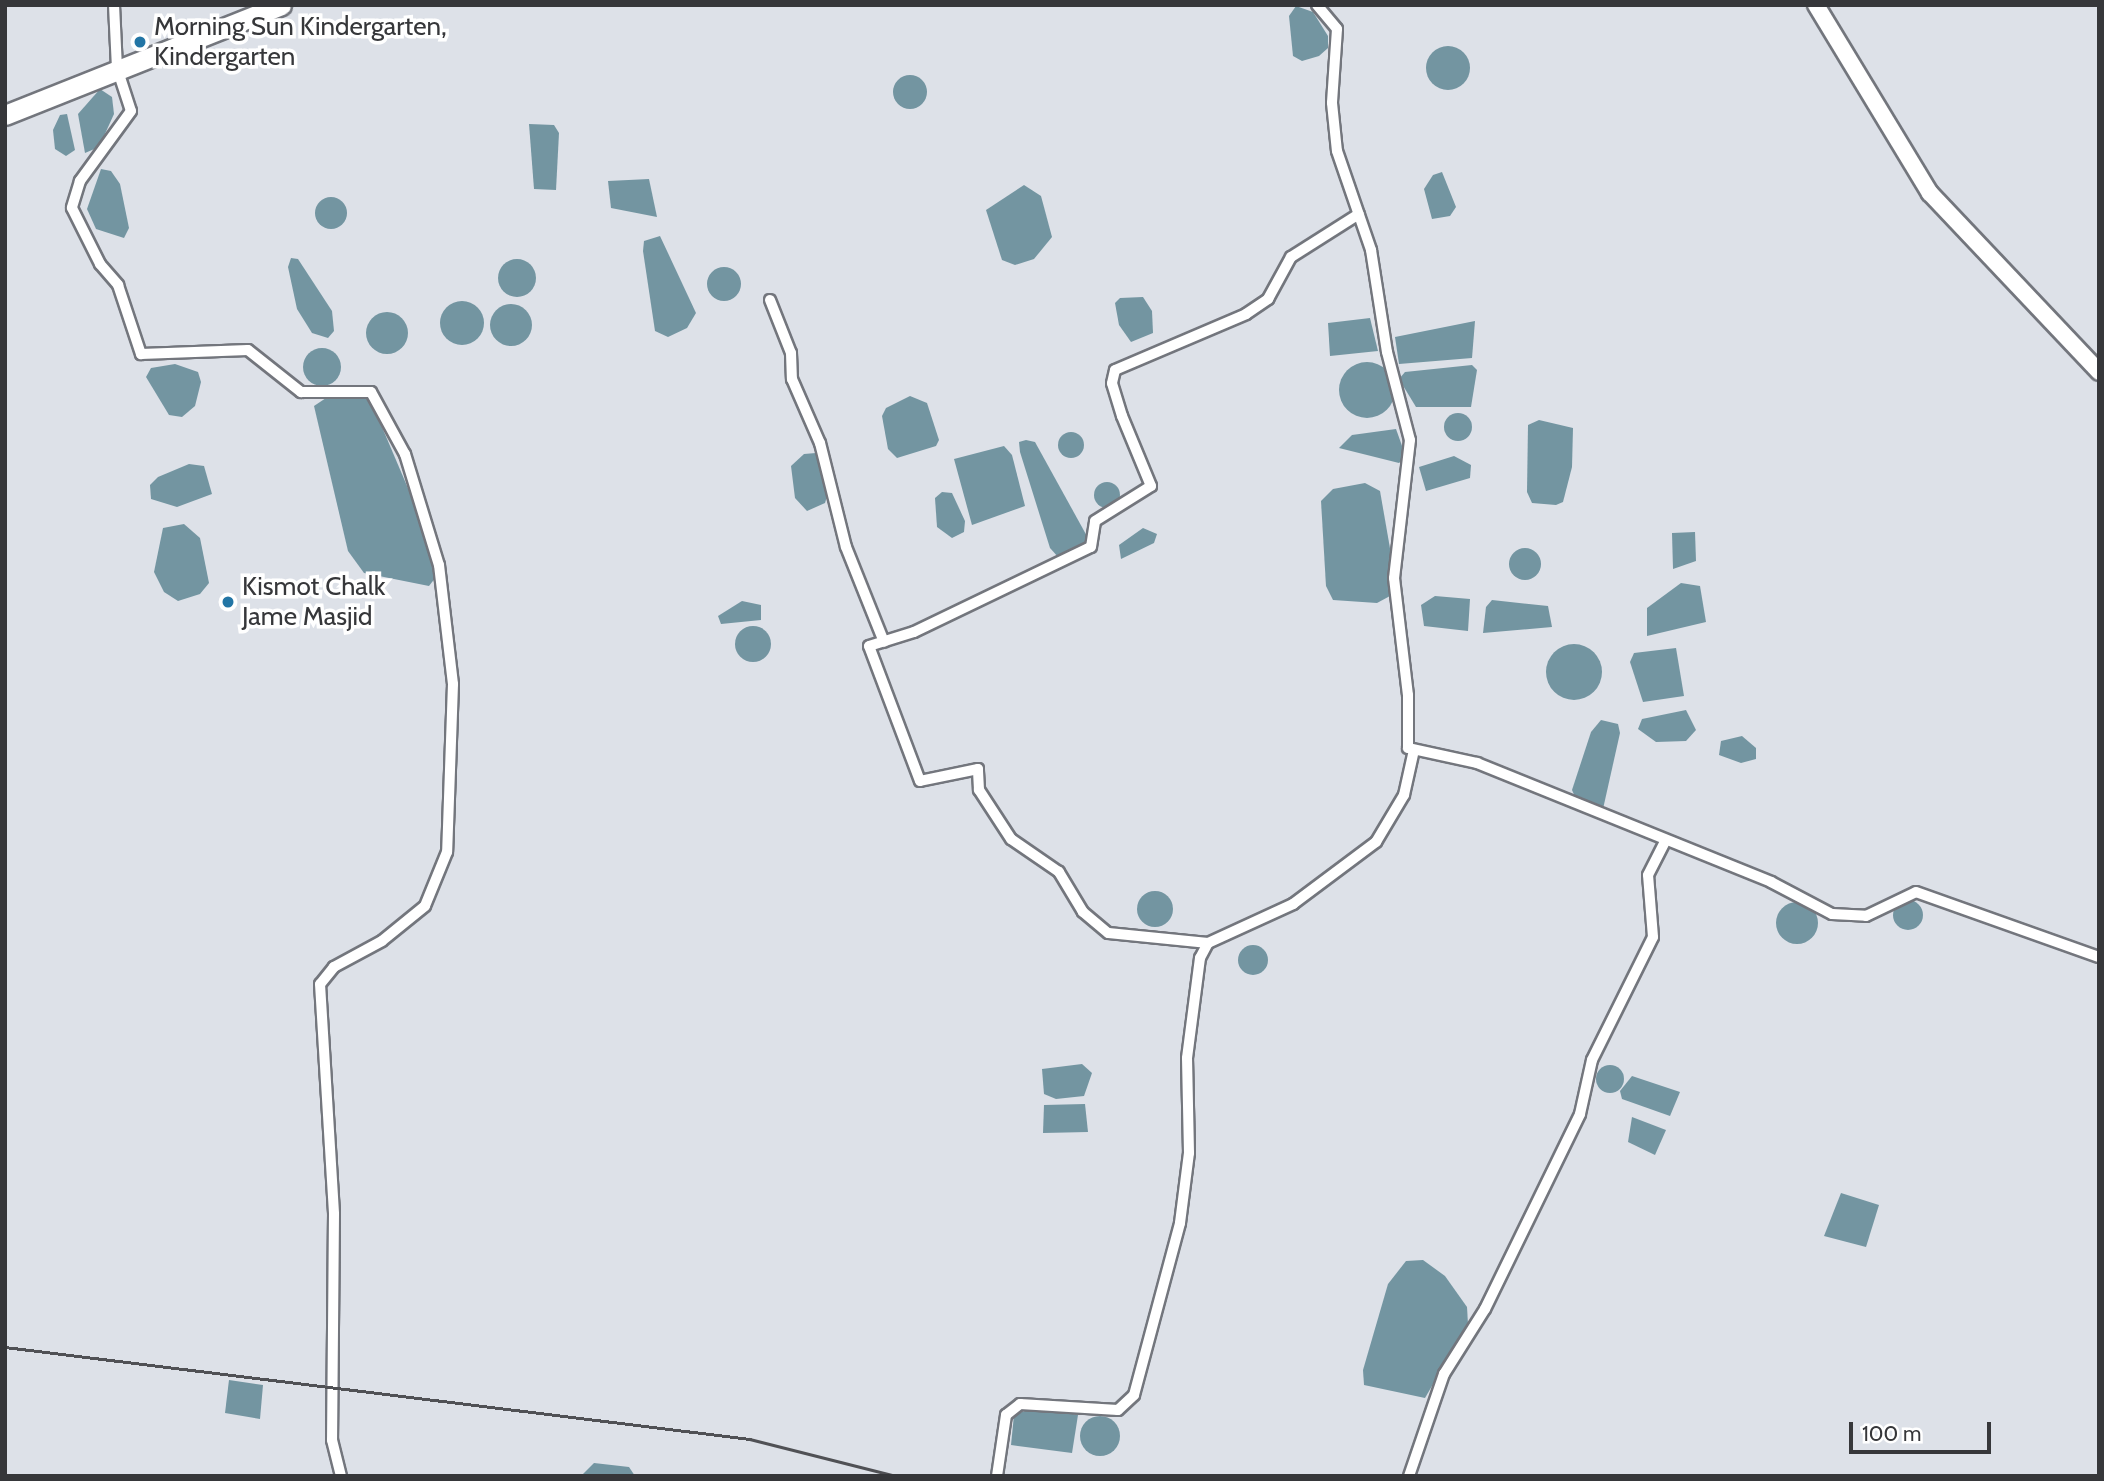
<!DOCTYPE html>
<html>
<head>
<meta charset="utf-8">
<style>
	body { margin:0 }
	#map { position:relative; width:2104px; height:1481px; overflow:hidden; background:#dde1e8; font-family:Cabin,sans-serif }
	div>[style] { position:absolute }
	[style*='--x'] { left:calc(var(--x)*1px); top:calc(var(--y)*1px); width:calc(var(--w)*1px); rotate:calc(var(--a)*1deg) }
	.water>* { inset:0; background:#7395a1 }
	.round { border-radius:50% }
	.roads { filter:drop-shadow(2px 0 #73767d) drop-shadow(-2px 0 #73767d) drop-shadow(0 2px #73767d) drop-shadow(0 -2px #73767d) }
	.minor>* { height:10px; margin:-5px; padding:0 5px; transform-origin:5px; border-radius:5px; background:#fff }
	.secondary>* { height:16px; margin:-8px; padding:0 8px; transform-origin:8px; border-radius:8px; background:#fff }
	.trunk>* { height:19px; margin:-9.5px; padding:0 9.5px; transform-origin:9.5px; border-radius:9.5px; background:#fff }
	.rail>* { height:2.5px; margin:-1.25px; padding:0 1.25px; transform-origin:1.25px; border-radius:1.25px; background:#505155 }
	.dots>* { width:19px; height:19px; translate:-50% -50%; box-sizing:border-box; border:4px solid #fff; border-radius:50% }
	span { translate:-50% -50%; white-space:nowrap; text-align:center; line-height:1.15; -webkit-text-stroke:7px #fff; paint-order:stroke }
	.poi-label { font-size:26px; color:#36373a }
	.left { translate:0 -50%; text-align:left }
	.frame { position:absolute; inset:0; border:7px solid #36373a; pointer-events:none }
	.scale { position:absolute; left:1849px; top:1422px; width:142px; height:32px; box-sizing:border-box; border:4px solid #36373a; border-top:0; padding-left:9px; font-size:21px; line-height:24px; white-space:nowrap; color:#36373a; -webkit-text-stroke:5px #fff; paint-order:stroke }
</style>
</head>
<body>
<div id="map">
	<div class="water">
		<i style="clip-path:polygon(1296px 6px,1313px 12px,1328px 36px,1328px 48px,1319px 56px,1302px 61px,1293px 56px,1289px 16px)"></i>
		<i class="round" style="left:1426px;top:46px;width:44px;height:44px"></i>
		<i class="round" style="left:893px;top:75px;width:34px;height:34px"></i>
		<i style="clip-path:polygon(100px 89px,112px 97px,114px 114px,99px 147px,85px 153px,78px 114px)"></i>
		<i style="clip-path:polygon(67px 114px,75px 150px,66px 156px,55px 149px,53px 130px,60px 115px)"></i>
		<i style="clip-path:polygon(529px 124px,554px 125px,559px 133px,556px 190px,534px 189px)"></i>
		<i style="clip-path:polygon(101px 169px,111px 171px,120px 184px,129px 228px,124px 238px,96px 229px,87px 209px)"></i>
		<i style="clip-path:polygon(1442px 172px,1456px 207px,1450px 216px,1432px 219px,1424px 189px,1433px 175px)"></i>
		<i style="clip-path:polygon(649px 179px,657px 217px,611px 208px,608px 181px)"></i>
		<i style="clip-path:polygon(1024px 185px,1041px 196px,1052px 237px,1034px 259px,1015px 265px,1002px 260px,986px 210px)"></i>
		<i class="round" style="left:315px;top:197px;width:32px;height:32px"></i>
		<i style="clip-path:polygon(660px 236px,696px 313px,687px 328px,668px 337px,655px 331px,643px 251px,644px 241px)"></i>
		<i style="clip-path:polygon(298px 259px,332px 311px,334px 331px,328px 338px,312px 333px,297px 309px,288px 267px,291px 258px)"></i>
		<i class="round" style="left:498px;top:259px;width:38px;height:38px"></i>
		<i class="round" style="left:707px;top:267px;width:34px;height:34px"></i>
		<i style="clip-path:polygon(1143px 297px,1152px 311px,1153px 333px,1131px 342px,1119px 325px,1115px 303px,1120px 298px)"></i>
		<i class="round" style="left:440px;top:301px;width:44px;height:44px"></i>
		<i class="round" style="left:490px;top:304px;width:42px;height:42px"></i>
		<i class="round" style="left:366px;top:312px;width:42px;height:42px"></i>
		<i style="clip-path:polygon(1370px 318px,1378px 351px,1330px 356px,1328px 323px)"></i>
		<i style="clip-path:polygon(1475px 321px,1472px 358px,1399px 364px,1395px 337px)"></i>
		<i class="round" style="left:303px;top:348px;width:38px;height:38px"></i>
		<i class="round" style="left:1339px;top:362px;width:56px;height:56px"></i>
		<i style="clip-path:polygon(175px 364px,198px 372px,201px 382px,195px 406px,182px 417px,169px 415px,146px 377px,151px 368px)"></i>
		<i style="clip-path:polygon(1472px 365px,1477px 370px,1471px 407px,1416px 407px,1399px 379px,1405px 372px)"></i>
		<i style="clip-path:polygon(354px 395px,366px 398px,376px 413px,413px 500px,436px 577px,429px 586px,364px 573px,348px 551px,314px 406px,329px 396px)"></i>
		<i style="clip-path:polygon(910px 396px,927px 403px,939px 440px,936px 446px,897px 458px,888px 449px,882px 416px,886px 408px)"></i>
		<i class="round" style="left:1444px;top:413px;width:28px;height:28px"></i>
		<i style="clip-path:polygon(1539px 420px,1573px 428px,1572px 467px,1563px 502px,1556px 505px,1532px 503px,1527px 492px,1528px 425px)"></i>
		<i style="clip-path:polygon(1396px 429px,1406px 457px,1399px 463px,1339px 448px,1352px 435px)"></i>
		<i class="round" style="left:1058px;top:432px;width:26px;height:26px"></i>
		<i style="clip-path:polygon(1026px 440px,1035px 442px,1088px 538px,1087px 544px,1059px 558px,1050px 548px,1020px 452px,1019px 442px)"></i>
		<i style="clip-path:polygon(1004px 446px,1012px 455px,1025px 506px,972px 525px,954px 459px)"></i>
		<i style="clip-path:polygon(816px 453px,828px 493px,825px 503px,807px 511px,795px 498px,791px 466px,804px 454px)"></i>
		<i style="clip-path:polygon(1454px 456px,1471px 465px,1470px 478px,1426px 491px,1419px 467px)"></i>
		<i style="clip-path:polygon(189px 464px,204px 466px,212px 494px,177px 507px,151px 499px,150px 485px,158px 477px)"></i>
		<i class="round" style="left:1094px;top:482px;width:26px;height:26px"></i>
		<i style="clip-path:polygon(1365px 483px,1380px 491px,1391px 554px,1390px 596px,1377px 603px,1333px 600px,1326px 586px,1321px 501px,1333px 489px)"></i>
		<i style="clip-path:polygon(942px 492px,952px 493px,965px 521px,964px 532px,952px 538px,937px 527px,935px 498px)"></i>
		<i style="clip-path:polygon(184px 524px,200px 538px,209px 583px,200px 594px,178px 601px,164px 592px,154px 572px,163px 528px)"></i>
		<i style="clip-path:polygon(1143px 528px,1157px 534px,1154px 543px,1121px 559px,1119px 545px)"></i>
		<i style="clip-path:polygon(1695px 532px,1696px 561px,1673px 569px,1672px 533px)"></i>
		<i class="round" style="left:1509px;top:548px;width:32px;height:32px"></i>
		<i style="clip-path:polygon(1681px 583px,1700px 586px,1706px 622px,1647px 636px,1647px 608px)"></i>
		<i style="clip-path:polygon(1435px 596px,1470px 599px,1468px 631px,1424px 626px,1421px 605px)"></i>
		<i style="clip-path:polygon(1492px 600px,1548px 606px,1552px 627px,1483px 633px,1486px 607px)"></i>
		<i style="clip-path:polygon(742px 601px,761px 605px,761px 620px,721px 624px,718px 616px)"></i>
		<i class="round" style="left:735px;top:626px;width:36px;height:36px"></i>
		<i class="round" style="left:1546px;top:644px;width:56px;height:56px"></i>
		<i style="clip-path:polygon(1676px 648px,1684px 696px,1643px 702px,1630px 662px,1634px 653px)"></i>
		<i style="clip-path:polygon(1686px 710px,1696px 730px,1686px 741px,1656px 742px,1638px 729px,1642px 719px)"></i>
		<i style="clip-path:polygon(1601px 720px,1618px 724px,1620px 733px,1603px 809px,1576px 799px,1572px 790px,1591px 732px)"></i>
		<i style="clip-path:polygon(1742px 736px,1756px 748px,1756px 759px,1741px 763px,1719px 755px,1721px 741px)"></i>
		<i class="round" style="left:1137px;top:891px;width:36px;height:36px"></i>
		<i class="round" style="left:1893px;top:900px;width:30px;height:30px"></i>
		<i class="round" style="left:1776px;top:902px;width:42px;height:42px"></i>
		<i class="round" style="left:1238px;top:945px;width:30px;height:30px"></i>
		<i style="clip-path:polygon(1082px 1064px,1092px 1073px,1084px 1096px,1056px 1099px,1044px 1094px,1042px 1069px)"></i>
		<i class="round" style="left:1596px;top:1065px;width:28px;height:28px"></i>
		<i style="clip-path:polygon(1632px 1076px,1680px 1092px,1670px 1116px,1622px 1099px,1620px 1091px)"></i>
		<i style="clip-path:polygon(1085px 1104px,1088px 1132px,1043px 1133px,1044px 1105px)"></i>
		<i style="clip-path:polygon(1632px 1117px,1666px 1130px,1655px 1155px,1628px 1142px)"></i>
		<i style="clip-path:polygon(1841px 1193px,1879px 1205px,1866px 1247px,1824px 1236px)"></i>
		<i style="clip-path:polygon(1423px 1260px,1445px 1276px,1467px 1307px,1468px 1324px,1425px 1398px,1364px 1385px,1363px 1370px,1388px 1284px,1406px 1261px)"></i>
		<i style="clip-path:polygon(229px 1380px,263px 1385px,260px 1419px,225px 1413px)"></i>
		<i style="clip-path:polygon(1036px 1407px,1078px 1415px,1072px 1453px,1011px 1445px,1014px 1415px)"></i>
		<i class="round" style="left:1080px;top:1416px;width:40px;height:40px"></i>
		<i style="clip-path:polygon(594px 1463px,629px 1467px,635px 1476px,581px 1476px)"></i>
	</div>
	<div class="roads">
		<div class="minor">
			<i style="--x:114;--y:5;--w:63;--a:87.3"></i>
			<i style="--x:117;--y:68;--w:45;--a:72"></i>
			<i style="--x:131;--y:111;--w:87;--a:126.1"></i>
			<i style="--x:80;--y:181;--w:28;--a:107"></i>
			<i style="--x:72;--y:208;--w:63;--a:63.4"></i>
			<i style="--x:100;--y:264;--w:28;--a:49"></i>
			<i style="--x:118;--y:285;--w:73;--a:71.6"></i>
			<i style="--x:141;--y:354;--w:107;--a:-2.1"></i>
			<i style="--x:248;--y:350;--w:68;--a:38.4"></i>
			<i style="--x:301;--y:392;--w:70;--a:0"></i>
			<i style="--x:371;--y:392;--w:71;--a:61.3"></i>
			<i style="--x:405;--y:454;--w:116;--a:73"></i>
			<i style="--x:439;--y:565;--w:120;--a:83.3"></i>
			<i style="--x:453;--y:684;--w:168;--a:92"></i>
			<i style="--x:447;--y:852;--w:58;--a:112.2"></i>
			<i style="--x:425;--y:906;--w:55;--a:140.9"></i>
			<i style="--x:382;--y:941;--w:55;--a:151.6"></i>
			<i style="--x:334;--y:967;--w:22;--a:129"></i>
			<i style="--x:320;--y:984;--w:230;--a:86.5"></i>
			<i style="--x:334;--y:1214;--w:226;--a:90.5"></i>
			<i style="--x:332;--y:1440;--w:37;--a:76"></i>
			<i style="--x:1317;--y:5;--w:31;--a:50"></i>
			<i style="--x:1337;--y:29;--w:74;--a:93.9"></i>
			<i style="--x:1332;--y:103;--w:48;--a:84.1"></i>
			<i style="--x:1337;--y:151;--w:105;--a:71"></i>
			<i style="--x:1371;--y:250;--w:103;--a:81.1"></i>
			<i style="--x:1387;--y:352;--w:91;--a:75.4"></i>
			<i style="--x:1410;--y:440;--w:139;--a:96.6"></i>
			<i style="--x:1394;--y:578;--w:118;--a:83.2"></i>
			<i style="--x:1408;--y:695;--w:53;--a:90"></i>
			<i style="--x:1408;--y:748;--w:71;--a:12.3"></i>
			<i style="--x:1477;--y:763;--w:317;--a:22"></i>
			<i style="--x:1771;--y:882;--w:69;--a:27.7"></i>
			<i style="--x:1832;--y:914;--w:34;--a:3"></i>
			<i style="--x:1866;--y:916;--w:55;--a:-25.6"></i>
			<i style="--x:1916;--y:892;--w:194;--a:19.6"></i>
			<i style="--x:770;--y:300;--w:57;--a:68.4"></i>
			<i style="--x:791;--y:353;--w:26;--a:88"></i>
			<i style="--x:792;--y:379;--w:70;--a:66.4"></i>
			<i style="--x:820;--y:443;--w:107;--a:76"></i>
			<i style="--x:846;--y:547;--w:102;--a:68.2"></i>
			<i style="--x:1208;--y:943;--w:100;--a:-174.3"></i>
			<i style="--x:1108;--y:933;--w:33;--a:-140"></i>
			<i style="--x:1083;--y:912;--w:47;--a:-121"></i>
			<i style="--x:1059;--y:872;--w:58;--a:-145.5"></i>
			<i style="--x:1011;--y:839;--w:59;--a:-123.1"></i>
			<i style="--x:979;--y:790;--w:21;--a:-93"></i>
			<i style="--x:978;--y:769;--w:59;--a:168.3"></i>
			<i style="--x:920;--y:781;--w:144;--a:-110.7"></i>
			<i style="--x:869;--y:646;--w:47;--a:-17.3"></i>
			<i style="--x:914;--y:632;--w:196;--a:-25.7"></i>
			<i style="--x:1091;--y:547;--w:26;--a:-81"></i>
			<i style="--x:1095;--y:521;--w:66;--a:-32"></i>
			<i style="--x:1151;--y:486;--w:76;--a:-112.5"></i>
			<i style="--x:1122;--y:416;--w:34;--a:-107"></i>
			<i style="--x:1112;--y:383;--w:13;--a:-77"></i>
			<i style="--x:1115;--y:370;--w:142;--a:-23.1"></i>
			<i style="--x:1246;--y:314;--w:27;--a:-34"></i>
			<i style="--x:1268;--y:299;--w:48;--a:-61.3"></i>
			<i style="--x:1291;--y:257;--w:80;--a:-32.3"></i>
			<i style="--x:997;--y:1476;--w:62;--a:-81.6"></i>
			<i style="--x:1006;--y:1415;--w:18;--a:-38"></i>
			<i style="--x:1020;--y:1404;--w:98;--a:3.5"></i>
			<i style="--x:1118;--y:1410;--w:22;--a:-43"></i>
			<i style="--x:1134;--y:1395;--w:178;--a:-75"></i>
			<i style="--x:1180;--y:1223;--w:71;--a:-82.7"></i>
			<i style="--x:1189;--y:1153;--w:95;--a:-91.2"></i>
			<i style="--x:1187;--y:1058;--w:101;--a:-82.6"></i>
			<i style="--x:1200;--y:958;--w:17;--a:-62"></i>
			<i style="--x:1208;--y:943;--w:94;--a:-24.6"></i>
			<i style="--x:1293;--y:904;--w:104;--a:-36.8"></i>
			<i style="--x:1376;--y:842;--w:55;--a:-59.2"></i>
			<i style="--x:1404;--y:795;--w:46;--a:-77.5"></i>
			<i style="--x:1409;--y:1476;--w:108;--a:-71.1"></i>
			<i style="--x:1444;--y:1374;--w:77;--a:-57.8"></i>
			<i style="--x:1485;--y:1309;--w:217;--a:-64"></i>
			<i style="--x:1580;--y:1114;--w:55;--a:-77.5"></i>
			<i style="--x:1592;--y:1060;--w:137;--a:-63.6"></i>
			<i style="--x:1653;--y:937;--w:62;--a:-94.6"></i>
			<i style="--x:1648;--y:875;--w:38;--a:-63"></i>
		</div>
		<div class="secondary">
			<i style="--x:1816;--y:5;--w:220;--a:58.8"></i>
			<i style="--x:1930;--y:193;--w:246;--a:46.6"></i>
		</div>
		<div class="trunk">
			<i style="--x:5;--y:115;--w:297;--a:-21.7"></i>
		</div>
	</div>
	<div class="rail">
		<i style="--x:5;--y:1347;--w:751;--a:7.04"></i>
		<i style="--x:750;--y:1439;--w:151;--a:14.2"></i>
	</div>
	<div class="dots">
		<i style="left:140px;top:42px;background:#2275a5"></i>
		<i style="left:228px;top:602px;background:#2275a5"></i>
	</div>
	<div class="poi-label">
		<span class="left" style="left:154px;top:42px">Morning Sun Kindergarten,<br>Kindergarten</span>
		<span class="left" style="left:242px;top:602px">Kismot Chalk<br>Jame Masjid</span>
	</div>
	<div class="frame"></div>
	<div class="scale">100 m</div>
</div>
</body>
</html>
